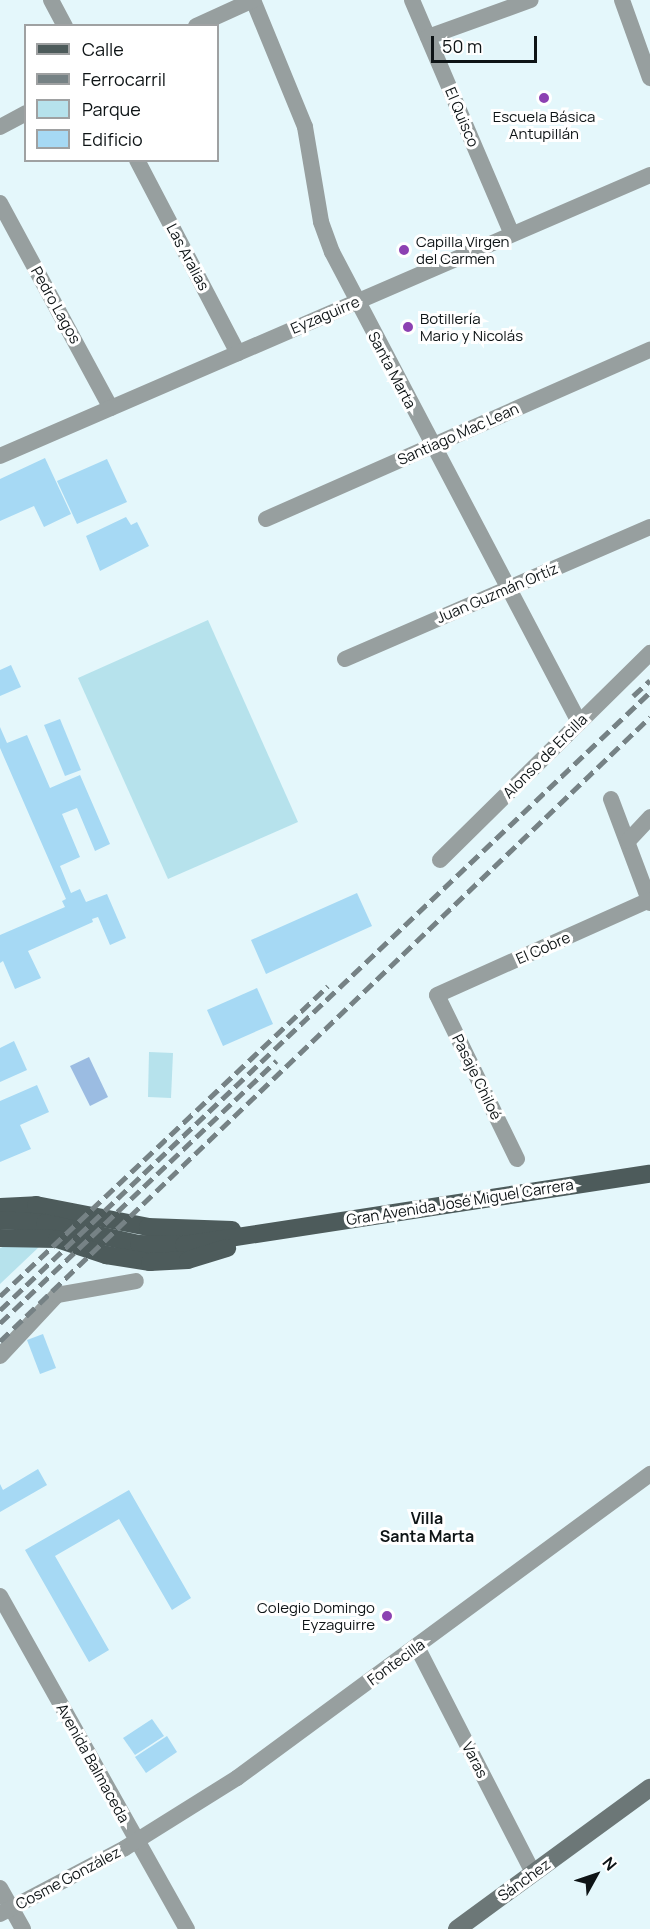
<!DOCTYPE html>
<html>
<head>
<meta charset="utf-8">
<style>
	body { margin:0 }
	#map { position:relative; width:650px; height:1929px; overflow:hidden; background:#e4f7fb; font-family:Manrope,sans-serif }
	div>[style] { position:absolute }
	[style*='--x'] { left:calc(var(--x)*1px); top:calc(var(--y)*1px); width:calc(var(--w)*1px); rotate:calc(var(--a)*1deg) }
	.green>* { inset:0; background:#b6e2ec }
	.water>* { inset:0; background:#9bbce2 }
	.building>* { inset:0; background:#a6d9f4 }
	.street>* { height:16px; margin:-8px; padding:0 8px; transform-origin:8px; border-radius:8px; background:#979f9f }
	.secondary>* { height:18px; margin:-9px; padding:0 9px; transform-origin:9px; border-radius:9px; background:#6c7777 }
	.primary>* { height:18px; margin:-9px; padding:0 9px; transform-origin:9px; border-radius:9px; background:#4d5b5b }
	.rail>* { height:4.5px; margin-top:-2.25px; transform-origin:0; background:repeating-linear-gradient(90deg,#768285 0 12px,transparent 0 18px) }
	.dots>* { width:16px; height:16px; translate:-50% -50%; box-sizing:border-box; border:3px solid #fff; border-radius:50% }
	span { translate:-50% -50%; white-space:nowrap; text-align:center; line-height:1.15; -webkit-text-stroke:6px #fff; paint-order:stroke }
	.poi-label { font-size:15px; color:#0e1416 }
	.left { translate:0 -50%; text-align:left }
	.right { translate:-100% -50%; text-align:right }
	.street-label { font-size:15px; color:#0e1416 }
	.neighbourhood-label { font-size:16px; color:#0e1416; font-weight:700 }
	.legend { position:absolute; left:24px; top:24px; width:195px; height:138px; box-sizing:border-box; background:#fff; border:2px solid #9fa1a2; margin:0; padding:8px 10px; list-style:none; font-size:18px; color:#0e1416 }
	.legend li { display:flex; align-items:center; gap:12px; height:30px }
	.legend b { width:30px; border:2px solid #9fa1a2 }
	.north { position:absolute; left:566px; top:1845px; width:60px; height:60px; -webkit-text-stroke:4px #fff; paint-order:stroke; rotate:50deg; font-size:16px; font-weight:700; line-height:24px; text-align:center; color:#0e1416 }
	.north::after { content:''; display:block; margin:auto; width:21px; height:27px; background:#0e1416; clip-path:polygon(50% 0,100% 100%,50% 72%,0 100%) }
	.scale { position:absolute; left:431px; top:36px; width:106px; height:27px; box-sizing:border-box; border:3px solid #0e1416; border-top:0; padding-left:8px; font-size:18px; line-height:21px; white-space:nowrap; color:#0e1416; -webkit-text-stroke:4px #fff; paint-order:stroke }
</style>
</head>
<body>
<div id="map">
	<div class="green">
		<i style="clip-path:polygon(208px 620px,298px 822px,168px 879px,78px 678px)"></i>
		<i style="clip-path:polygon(149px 1052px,173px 1053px,171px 1098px,148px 1097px)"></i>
		<i style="clip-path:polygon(8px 1245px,40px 1246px,0 1284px,0 1248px)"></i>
	</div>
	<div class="water">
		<i style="clip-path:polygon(89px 1057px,108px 1097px,90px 1106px,70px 1066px)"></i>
	</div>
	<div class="building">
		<i style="clip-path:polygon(45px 458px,71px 514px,44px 527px,34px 506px,0 521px,0 479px)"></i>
		<i style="clip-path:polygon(107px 459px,127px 502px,77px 524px,57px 481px)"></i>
		<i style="clip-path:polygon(126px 517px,131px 525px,137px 522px,149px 546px,100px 571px,86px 536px)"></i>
		<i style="clip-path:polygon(11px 665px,21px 687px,0 696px,0 670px)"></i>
		<i style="clip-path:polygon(60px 719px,81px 770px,65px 776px,44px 725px)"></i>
		<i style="clip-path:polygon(0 727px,7px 743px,27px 735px,50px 788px,80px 775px,110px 844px,95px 851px,77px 808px,62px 814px,80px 857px,60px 866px,71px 893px,80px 889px,86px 902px,107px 894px,126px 938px,110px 945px,98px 917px,92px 919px,93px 922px,28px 951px,41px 978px,15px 989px,3px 961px,0 963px,0 935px,65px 907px,62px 901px,66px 899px,0 748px)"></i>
		<i style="clip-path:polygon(357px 893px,372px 926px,266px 974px,251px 940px)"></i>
		<i style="clip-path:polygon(257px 988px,273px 1024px,223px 1046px,207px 1010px)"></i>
		<i style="clip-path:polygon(14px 1041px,27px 1070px,0 1082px,0 1048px)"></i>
		<i style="clip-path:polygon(37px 1085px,49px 1112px,20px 1125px,31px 1149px,0 1162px,0 1101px)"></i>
		<i style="clip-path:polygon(43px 1334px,56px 1368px,40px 1374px,27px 1340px)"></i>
		<i style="clip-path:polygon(38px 1469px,47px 1485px,0 1512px,0 1484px,3px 1490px)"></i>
		<i style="clip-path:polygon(129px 1490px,191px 1598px,172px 1610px,119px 1519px,55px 1556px,109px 1650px,89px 1662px,25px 1550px)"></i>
		<i style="clip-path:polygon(152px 1719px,164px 1736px,135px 1755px,123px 1738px)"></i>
		<i style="clip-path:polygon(167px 1736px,177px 1752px,146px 1773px,135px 1757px)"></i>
	</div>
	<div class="street">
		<i style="--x:51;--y:0;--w:30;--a:62"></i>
		<i style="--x:253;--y:0;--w:137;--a:67.7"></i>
		<i style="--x:305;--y:127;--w:96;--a:80.4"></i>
		<i style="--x:321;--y:222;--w:32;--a:70"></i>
		<i style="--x:332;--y:252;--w:531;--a:62.28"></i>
		<i style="--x:412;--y:0;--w:254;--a:66.9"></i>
		<i style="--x:622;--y:0;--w:83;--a:70.3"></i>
		<i style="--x:196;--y:26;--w:63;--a:-24.5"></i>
		<i style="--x:428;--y:37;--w:109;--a:-19.8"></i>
		<i style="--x:0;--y:127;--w:30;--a:-28"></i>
		<i style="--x:137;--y:160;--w:218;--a:62.4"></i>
		<i style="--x:0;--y:203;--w:233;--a:61.6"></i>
		<i style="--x:0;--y:456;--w:708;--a:-23.38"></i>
		<i style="--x:266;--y:519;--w:420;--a:-23.8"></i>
		<i style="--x:345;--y:659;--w:332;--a:-23.4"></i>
		<i style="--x:611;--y:799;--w:111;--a:69.4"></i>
		<i style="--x:628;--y:841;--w:33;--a:-47"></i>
		<i style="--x:440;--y:860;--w:295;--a:-44.6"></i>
		<i style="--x:517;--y:1159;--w:182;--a:-116"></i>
		<i style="--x:437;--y:995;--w:232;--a:-24.1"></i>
		<i style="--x:0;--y:1356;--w:83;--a:-46.9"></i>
		<i style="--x:57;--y:1295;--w:80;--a:-10"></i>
		<i style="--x:0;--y:1596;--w:382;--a:60.7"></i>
		<i style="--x:417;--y:1647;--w:254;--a:62.8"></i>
		<i style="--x:0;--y:1888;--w:47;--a:60.7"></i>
		<i style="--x:0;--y:1914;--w:141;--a:-27.8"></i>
		<i style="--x:125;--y:1848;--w:132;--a:-32"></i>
		<i style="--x:237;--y:1778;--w:513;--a:-36.36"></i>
	</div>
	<div class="secondary">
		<i style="--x:457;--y:1929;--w:239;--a:-36.2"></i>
	</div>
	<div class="primary">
		<i style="--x:0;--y:1207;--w:36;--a:-3"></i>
		<i style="--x:36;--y:1205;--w:114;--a:11.1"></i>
		<i style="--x:148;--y:1227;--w:84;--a:2"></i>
		<i style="--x:0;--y:1220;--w:45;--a:3.8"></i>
		<i style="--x:45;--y:1223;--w:96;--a:12.6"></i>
		<i style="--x:139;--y:1244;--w:45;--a:1.3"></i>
		<i style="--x:184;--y:1245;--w:471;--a:-8.7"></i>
		<i style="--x:0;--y:1238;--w:57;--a:1"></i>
		<i style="--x:57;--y:1239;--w:52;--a:18.1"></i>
		<i style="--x:106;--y:1255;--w:45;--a:9"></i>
		<i style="--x:150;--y:1262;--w:38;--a:-3"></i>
		<i style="--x:188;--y:1260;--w:41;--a:-17.1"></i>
	</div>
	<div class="rail">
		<i style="--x:633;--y:696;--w:23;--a:-43"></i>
		<i style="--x:0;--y:1296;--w:451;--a:-43.4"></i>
		<i style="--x:0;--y:1310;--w:897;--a:-43.55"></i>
		<i style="--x:0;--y:1323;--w:381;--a:-43.5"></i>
		<i style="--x:0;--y:1341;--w:901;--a:-43.83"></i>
	</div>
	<div class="dots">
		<i style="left:544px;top:98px;background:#8c41b2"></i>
		<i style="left:404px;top:250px;background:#8c41b2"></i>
		<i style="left:408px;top:327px;background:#8c41b2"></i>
		<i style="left:387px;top:1616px;background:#8c41b2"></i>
	</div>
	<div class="poi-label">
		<span style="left:544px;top:125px">Escuela Básica<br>Antupillán</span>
		<span class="left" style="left:416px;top:250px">Capilla Virgen<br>del Carmen</span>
		<span class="left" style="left:420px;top:327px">Botillería<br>Mario y Nicolás</span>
		<span class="right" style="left:375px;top:1616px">Colegio Domingo<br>Eyzaguirre</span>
	</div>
	<div class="street-label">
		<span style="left:462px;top:117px;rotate:67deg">El Quisco</span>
		<span style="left:188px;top:257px;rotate:62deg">Las Aralias</span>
		<span style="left:56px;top:305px;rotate:61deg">Pedro Lagos</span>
		<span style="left:325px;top:315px;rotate:-23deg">Eyzaguirre</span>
		<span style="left:392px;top:370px;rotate:62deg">Santa Marta</span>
		<span style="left:458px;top:434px;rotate:-24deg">Santiago Mac Lean</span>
		<span style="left:497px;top:593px;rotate:-23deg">Juan Guzmán Ortíz</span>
		<span style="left:545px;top:756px;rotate:-45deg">Alonso de Ercilla</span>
		<span style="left:543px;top:948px;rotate:-24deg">El Cobre</span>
		<span style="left:477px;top:1077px;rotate:64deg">Pasaje Chiloé</span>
		<span style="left:460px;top:1202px;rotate:-9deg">Gran Avenida José Miguel Carrera</span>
		<span style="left:396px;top:1662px;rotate:-36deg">Fontecilla</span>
		<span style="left:475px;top:1760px;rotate:63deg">Varas</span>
		<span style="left:93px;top:1763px;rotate:61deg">Avenida Balmaceda</span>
		<span style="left:68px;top:1878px;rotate:-28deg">Cosme González</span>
		<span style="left:524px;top:1880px;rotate:-36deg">Sánchez</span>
	</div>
	<div class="neighbourhood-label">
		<span style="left:427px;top:1527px">Villa<br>Santa Marta</span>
	</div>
	<ul class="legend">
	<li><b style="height:8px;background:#4d5b5b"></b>Calle</li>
	<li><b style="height:8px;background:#768285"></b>Ferrocarril</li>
	<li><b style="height:16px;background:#b6e2ec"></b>Parque</li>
	<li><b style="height:16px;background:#a6d9f4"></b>Edificio</li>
	</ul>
	<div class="north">N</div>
	<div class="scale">50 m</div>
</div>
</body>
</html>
